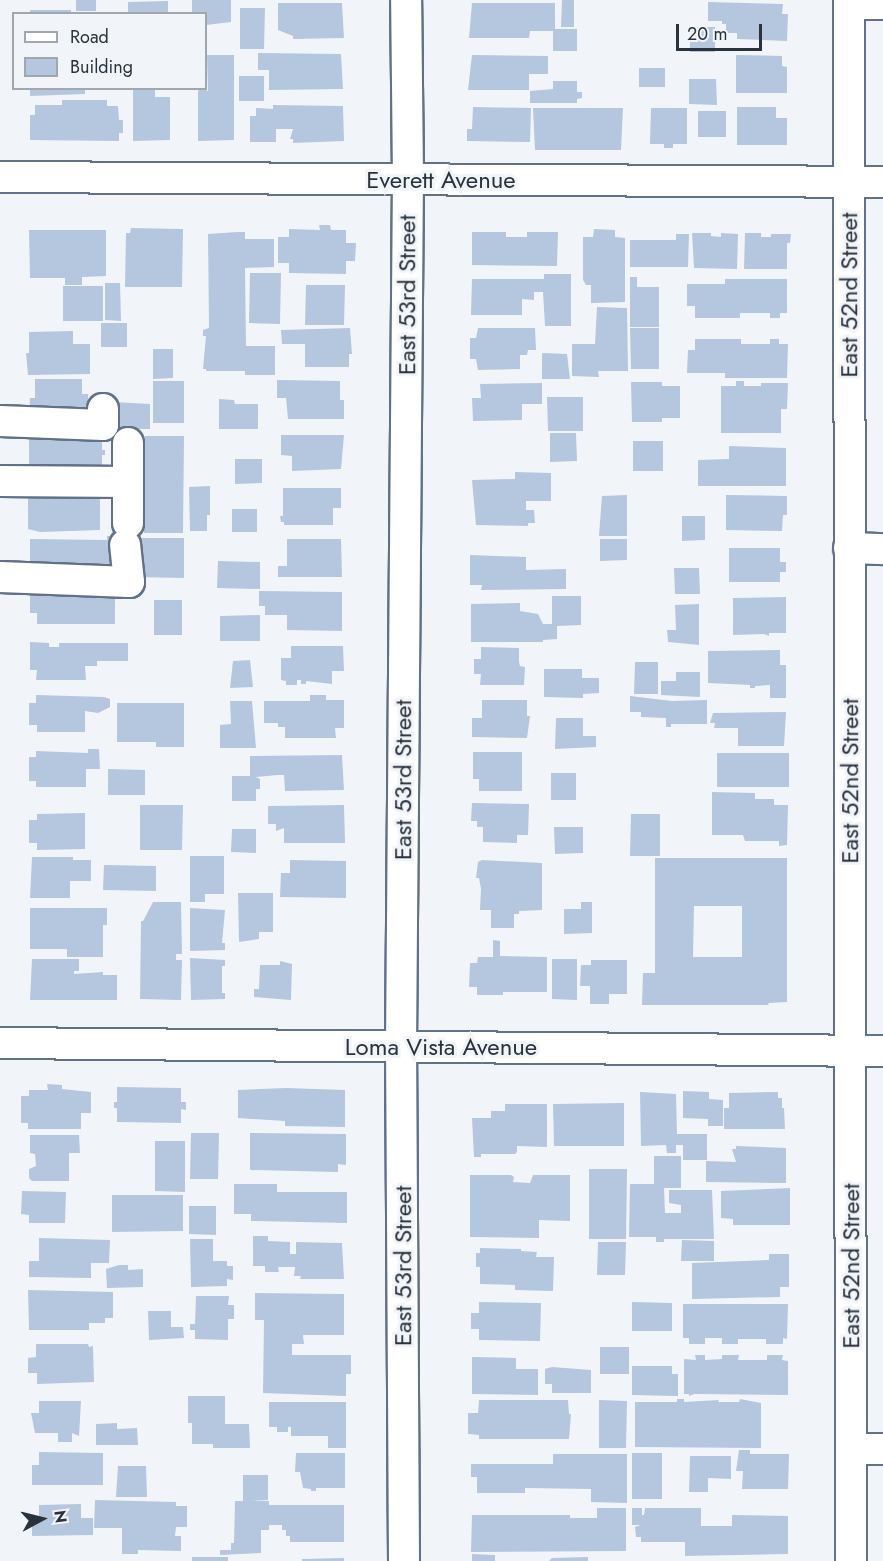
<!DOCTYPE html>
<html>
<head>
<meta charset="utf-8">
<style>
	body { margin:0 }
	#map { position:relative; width:883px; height:1561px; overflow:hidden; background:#f1f5fa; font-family:Jost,sans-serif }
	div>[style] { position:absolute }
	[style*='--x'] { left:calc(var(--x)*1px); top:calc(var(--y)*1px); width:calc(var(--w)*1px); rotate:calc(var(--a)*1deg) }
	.building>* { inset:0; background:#b4c7de }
	.roads { filter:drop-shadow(2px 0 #617287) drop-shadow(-2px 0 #617287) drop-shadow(0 2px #617287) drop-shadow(0 -2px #617287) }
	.minor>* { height:30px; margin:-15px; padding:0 15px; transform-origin:15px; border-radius:15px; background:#fff }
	span { translate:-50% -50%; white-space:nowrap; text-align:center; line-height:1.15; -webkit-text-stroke:6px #f1f5fa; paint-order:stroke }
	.street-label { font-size:24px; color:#2a323b }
	.legend { position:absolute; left:12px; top:12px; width:195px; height:78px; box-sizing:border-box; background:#f1f5fa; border:2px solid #a1a7ae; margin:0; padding:8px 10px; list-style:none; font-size:18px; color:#2a323b }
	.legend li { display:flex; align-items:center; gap:12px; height:30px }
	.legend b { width:30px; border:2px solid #a1a7ae }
	.north { position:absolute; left:12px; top:1489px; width:60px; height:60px; -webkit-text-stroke:4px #f1f5fa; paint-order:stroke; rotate:83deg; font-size:16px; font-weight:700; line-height:24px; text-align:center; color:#2a323b }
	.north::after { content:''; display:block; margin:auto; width:21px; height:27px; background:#2a323b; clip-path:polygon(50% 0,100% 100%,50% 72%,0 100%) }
	.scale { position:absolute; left:676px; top:24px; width:86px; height:27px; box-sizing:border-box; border:3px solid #2a323b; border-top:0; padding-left:8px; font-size:18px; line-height:21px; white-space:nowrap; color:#2a323b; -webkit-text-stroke:4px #f1f5fa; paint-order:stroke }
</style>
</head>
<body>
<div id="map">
	<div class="building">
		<i style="clip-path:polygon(76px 0,96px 0,96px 11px,76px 11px)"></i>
		<i style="clip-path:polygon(192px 0,231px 0,231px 22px,206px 25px,206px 14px,192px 14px)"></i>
		<i style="clip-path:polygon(562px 0,574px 0,574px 27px,561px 27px)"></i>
		<i style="clip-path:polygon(168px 1px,168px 14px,128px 14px,128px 2px)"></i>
		<i style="clip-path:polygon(708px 2px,783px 4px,782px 14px,788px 14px,787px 41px,737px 39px,737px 33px,726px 33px,726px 24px,722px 24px,722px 21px,708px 21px)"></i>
		<i style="clip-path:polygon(278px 3px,342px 3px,344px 38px,293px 39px,293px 36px,278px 30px)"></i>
		<i style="clip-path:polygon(472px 3px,555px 3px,555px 29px,577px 29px,577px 51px,553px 51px,553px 31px,530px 31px,529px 38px,469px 38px)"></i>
		<i style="clip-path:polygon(240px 8px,265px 8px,264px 49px,240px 49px)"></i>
		<i style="clip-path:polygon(30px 10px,71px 10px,71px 14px,30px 14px)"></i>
		<i style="clip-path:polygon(690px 27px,715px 27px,715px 52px,690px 52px)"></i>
		<i style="clip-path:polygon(258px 53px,341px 54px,343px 89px,269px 90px,269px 70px,258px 70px)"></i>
		<i style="clip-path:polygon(207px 55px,234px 55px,234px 140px,198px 141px,198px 91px,201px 88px,208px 91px)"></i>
		<i style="clip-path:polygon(472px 55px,548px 56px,548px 74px,529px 74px,529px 90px,468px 90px)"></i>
		<i style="clip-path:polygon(736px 55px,782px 56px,782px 66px,787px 67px,787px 93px,736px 93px)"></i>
		<i style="clip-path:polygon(639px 68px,665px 68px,665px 87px,639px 87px)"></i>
		<i style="clip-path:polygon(239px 76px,264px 76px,264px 101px,239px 101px)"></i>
		<i style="clip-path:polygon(689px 79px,716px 79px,717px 105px,689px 104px)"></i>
		<i style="clip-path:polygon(553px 81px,577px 81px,577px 92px,582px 92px,582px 98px,577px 99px,577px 103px,530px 103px,530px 91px,553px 89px)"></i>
		<i style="clip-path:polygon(30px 88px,85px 88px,85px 94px,30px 96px)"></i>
		<i style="clip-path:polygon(133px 88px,155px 88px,155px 97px,170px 97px,170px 140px,133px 141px)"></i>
		<i style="clip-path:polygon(62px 100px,107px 100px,107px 106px,118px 106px,119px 120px,123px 120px,123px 133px,119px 133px,119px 141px,30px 140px,30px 115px,35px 115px,35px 105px,62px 105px)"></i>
		<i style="clip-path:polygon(273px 105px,343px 106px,344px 141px,293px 143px,293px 139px,290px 139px,293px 129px,276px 129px,276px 142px,250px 142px,250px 116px,256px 116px,256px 108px,273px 109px)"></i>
		<i style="clip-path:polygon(473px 107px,531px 108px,530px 142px,467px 141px,467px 129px,472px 129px)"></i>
		<i style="clip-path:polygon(737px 107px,776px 107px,776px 118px,787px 118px,787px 145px,737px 145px)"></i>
		<i style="clip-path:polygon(533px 108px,623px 108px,621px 150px,535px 150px)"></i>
		<i style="clip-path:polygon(651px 108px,687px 108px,687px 144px,673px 144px,673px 148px,664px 148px,664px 144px,650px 144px)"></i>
		<i style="clip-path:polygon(698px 111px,726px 111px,726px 137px,698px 137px)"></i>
		<i style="clip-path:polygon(319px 225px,330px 225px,331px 230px,346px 230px,346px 243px,356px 243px,355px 261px,346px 261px,346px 274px,289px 273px,289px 263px,278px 263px,278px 237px,289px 237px,289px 229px,320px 230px)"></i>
		<i style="clip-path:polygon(131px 228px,183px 229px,182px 287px,125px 287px,126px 233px,130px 233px)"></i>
		<i style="clip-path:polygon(594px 229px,615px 230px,615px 237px,625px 238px,625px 302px,591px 303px,591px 285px,586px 285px,583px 280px,583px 237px,593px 237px)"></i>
		<i style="clip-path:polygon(29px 230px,106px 230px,106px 276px,82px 277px,82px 285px,65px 285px,65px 278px,30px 278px)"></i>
		<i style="clip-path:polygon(238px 232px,245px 232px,245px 239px,274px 239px,274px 267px,245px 268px,246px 346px,275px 346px,275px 375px,245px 375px,245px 371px,206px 371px,206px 369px,203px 369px,206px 336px,203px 336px,203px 330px,209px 328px,208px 234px)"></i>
		<i style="clip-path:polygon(472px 232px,506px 232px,506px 237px,527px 237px,527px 232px,558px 232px,557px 266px,472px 265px)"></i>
		<i style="clip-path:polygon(692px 233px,711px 233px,711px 236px,721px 237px,721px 233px,738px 234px,737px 269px,694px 268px)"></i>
		<i style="clip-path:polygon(745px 233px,761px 233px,761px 237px,771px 237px,771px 234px,791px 234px,790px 243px,787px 243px,787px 269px,744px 269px)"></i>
		<i style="clip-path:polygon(676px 234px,689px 234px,688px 267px,630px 267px,630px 240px,676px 240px)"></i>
		<i style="clip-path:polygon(250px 273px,281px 273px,280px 324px,249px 323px)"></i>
		<i style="clip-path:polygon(544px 274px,571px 274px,571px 326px,545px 326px,543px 292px,534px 292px,534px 300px,522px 299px,522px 315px,471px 315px,472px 279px,544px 279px)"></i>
		<i style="clip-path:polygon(630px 277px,637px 277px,637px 287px,659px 287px,659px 327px,630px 327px)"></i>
		<i style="clip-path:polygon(725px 279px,787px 279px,787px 313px,780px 313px,780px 318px,770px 318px,770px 313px,740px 313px,740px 318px,695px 318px,695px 306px,687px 306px,687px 284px,725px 284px)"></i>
		<i style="clip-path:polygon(105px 283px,120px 283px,121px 321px,105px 320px)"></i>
		<i style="clip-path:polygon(306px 285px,345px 285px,344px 325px,305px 325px)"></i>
		<i style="clip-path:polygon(63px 286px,103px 286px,103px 321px,63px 321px)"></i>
		<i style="clip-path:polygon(597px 307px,627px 308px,628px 371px,598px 371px,599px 377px,572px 376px,572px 344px,595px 344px)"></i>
		<i style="clip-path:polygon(101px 323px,127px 323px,127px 347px,101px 347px)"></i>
		<i style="clip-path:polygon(350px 328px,352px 354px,349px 354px,349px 367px,305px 367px,305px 344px,282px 344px,281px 330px)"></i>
		<i style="clip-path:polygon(478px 328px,535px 328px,536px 350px,528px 350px,527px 355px,520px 355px,520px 369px,478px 370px,476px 359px,470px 359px,470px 338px,476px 338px)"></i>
		<i style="clip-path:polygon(630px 328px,659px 328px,659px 369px,631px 369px)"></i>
		<i style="clip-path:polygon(73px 331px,73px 344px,90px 344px,90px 374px,28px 375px,26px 353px,29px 353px,29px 332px)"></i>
		<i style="clip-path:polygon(695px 339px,741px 339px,741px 344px,770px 344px,770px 339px,779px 339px,779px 344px,788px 344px,787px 378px,725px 378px,725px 373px,687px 373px,688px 350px,695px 350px)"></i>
		<i style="clip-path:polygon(153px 349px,173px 349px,173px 378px,153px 379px)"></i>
		<i style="clip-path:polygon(542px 353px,567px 354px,570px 379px,542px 379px)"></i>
		<i style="clip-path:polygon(35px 379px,82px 379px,82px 394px,88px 394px,88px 419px,29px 418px,30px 398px,35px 398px)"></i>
		<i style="clip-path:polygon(277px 380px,340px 381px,340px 400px,344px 400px,344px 419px,288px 419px,286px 398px,277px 398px)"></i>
		<i style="clip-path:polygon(153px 381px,184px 381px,184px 423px,153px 423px)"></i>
		<i style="clip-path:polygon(736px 381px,744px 381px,744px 386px,761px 386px,761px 383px,788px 383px,787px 409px,781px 409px,781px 433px,721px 433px,721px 386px,736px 386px)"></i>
		<i style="clip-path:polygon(631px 382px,662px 382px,662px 386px,680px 386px,680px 418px,662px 418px,662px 422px,632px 422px)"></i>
		<i style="clip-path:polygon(542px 383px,542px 404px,522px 404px,522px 420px,473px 421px,472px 398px,481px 398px,480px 384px)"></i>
		<i style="clip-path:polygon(547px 397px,583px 397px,583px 431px,548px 431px)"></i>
		<i style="clip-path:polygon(219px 399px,234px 400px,235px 404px,258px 404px,258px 429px,219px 429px)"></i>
		<i style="clip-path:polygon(114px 402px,150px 404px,150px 429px,114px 429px)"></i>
		<i style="clip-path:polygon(550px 433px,576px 433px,577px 461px,550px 462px)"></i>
		<i style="clip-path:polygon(29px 435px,102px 435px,102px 450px,105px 450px,105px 455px,102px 455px,102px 469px,29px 469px)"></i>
		<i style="clip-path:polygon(281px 435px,344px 435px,341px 469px,292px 471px,292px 456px,281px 455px)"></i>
		<i style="clip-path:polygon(145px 436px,184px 436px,183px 533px,144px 533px)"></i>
		<i style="clip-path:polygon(633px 441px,663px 441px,663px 471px,633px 471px)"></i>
		<i style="clip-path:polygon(729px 446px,786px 448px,786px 486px,698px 486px,698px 460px,729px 459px)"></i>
		<i style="clip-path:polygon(235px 459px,262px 459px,262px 483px,235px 484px)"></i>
		<i style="clip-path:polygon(515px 472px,551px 473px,551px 501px,526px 501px,526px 510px,534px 510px,535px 523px,528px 523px,528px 526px,476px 525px,472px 480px,515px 479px)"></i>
		<i style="clip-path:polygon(210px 486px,210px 515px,207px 515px,207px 531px,190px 531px,189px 487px)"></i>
		<i style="clip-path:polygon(283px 488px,341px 488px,341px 508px,333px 508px,333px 525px,284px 525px,284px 522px,281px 522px,280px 516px,283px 516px)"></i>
		<i style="clip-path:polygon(28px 495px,100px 496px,100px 530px,40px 532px,28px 529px)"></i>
		<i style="clip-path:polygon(627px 495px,627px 536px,599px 536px,602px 496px)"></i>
		<i style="clip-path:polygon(726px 495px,787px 496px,787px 515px,783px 515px,782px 531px,726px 530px)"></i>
		<i style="clip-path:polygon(232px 509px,257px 509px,257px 532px,232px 532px)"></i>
		<i style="clip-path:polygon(682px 516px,705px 516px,705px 540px,682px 541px)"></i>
		<i style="clip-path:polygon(107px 536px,114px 536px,117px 567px,38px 572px,38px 562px,30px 562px,30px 539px,107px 540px)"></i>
		<i style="clip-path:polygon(135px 538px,184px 538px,184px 578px,136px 577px)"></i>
		<i style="clip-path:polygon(287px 539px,341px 539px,342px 577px,278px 577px,278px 566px,287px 566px)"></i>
		<i style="clip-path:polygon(600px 539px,627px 539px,627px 560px,600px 561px)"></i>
		<i style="clip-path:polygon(729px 548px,780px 548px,780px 562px,786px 562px,786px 572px,780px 572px,780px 582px,729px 582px)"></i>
		<i style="clip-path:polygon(470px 555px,526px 557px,526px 570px,566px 569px,566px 589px,481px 590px,482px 585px,470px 585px)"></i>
		<i style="clip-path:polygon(218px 561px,260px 562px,260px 589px,217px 588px)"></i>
		<i style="clip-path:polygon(674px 568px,699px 568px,700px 594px,675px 594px)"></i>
		<i style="clip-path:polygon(30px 590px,115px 590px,115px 624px,37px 624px,37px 613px,30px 613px)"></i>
		<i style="clip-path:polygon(259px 591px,342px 592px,342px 631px,287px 630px,287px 615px,265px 615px,265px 606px,259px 606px)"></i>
		<i style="clip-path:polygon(552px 596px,581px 596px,581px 625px,557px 626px,557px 639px,543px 640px,543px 642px,471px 642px,471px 604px,520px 603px,520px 611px,538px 614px,543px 624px,552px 624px)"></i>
		<i style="clip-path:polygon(786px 597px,786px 633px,769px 633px,769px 636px,764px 634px,733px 635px,733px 598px)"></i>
		<i style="clip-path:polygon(154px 600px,182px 600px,182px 635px,154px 635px)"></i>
		<i style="clip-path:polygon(699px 604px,699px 645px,668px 642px,667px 630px,676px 630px,675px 605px)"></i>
		<i style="clip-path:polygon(260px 615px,260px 641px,220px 641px,220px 616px)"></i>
		<i style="clip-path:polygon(30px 642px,49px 643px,49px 647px,59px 647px,59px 643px,128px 643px,128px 661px,97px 661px,97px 666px,85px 666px,86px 680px,36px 680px,37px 670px,30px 670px)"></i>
		<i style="clip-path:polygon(291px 646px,343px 646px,344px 671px,332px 671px,332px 684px,306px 681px,306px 684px,301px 684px,301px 680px,297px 680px,297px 685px,286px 685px,286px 681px,281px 680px,281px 658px,291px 658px)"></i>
		<i style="clip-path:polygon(481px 647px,519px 648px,519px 662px,520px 666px,525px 667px,524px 685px,480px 685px,481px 674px,474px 674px,474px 659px,481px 659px)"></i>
		<i style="clip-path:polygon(780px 650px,780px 665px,786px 665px,786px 698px,770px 698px,770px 685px,755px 686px,755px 688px,750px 688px,750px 685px,708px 683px,708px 651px)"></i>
		<i style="clip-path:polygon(250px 660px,253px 687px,230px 688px,233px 661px)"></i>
		<i style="clip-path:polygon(635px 662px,658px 662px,658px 694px,634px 694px)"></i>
		<i style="clip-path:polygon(544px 669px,582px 669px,582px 678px,599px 678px,599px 693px,583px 694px,583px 698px,544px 697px)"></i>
		<i style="clip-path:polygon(676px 672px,700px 672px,700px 697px,661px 695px,661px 681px,676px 681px)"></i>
		<i style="clip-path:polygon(36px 695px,104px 697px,110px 699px,110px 707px,98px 713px,85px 711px,85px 732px,37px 732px,37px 725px,29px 725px,29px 703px,36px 703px)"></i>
		<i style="clip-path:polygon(310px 695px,326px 695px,326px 700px,344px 700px,344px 728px,335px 728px,336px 738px,285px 738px,285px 727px,278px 727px,278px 723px,264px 723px,264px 701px,310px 701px)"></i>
		<i style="clip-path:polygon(630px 696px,672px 701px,707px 700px,707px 724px,671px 724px,671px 727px,666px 727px,666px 718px,641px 717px,641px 712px,630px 712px)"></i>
		<i style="clip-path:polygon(482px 700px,527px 700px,527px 716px,530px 716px,527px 738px,472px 737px,472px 718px,482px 718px)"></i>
		<i style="clip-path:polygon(230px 701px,252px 701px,256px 748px,220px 748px,220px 725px,231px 724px)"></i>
		<i style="clip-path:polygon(117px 703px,184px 703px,184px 747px,156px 747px,156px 742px,117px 742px)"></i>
		<i style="clip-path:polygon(786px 712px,784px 746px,738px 746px,738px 728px,714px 728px,715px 723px,710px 723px,713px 713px)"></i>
		<i style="clip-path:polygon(556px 718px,583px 718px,583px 736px,596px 736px,596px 747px,555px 749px)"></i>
		<i style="clip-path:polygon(88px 749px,99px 749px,100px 769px,86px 769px,86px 787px,36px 787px,36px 781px,29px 781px,29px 757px,36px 757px,36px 751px,88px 753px)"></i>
		<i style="clip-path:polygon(473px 752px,522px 752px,522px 791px,479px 791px,479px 779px,473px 779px)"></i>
		<i style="clip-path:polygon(717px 753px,789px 753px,789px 787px,717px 787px)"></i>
		<i style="clip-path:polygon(342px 755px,344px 790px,285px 791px,284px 775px,278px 775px,256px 777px,260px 779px,260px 789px,256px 789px,256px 801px,232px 801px,232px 776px,250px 776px,250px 756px)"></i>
		<i style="clip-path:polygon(108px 769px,145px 770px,145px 795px,108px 795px)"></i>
		<i style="clip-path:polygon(551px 773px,576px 773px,576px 800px,551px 800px)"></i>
		<i style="clip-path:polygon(712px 792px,755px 793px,755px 799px,774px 799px,774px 805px,788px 805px,787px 845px,779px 846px,779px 841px,745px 841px,743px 835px,712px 835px)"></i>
		<i style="clip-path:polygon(472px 803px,529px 804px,528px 835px,517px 835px,517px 843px,483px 842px,483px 827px,477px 827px,477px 821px,471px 821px)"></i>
		<i style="clip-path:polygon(140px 805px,183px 805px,182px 850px,140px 850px)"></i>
		<i style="clip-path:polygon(344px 805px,345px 843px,284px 843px,284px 828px,276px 831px,276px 824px,268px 824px,268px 806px)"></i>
		<i style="clip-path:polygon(85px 813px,85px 849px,37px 850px,37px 843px,29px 843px,29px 820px,37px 820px,37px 814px)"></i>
		<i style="clip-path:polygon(631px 814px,660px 814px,660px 856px,630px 856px)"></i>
		<i style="clip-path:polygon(554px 827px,583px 827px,583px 853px,555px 854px)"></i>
		<i style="clip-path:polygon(232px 829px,256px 829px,256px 853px,231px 852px)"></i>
		<i style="clip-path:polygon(190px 856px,224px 856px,224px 894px,205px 894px,205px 902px,190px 902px)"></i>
		<i style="clip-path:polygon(32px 857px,73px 857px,73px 860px,91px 860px,91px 881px,70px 881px,70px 898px,30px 898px)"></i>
		<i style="clip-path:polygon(evenodd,655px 858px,787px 858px,787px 1002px,769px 1003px,768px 1005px,642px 1005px,643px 973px,655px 973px,655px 858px,694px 906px,742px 906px,742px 957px,693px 957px,694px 906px)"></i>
		<i style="clip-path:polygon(290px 860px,346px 861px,346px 898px,280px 897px,281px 873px,290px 873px)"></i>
		<i style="clip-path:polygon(482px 860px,542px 863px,542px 910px,519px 911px,519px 914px,514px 914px,514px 928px,491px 928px,491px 910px,480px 910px,481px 889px,479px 878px,476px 878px,478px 862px)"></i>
		<i style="clip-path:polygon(104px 865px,156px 866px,156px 891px,103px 890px)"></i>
		<i style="clip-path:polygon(238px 893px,273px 893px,273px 932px,259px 932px,259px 939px,239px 942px)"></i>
		<i style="clip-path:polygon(153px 902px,181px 902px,182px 954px,176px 954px,176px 960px,182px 960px,181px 1000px,140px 999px,141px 921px,143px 921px)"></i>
		<i style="clip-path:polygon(581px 902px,592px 902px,592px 933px,564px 934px,564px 909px,581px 909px)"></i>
		<i style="clip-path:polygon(30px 908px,107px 908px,107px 925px,103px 925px,103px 957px,67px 957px,67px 949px,30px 949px)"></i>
		<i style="clip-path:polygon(190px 908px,225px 910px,222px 943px,225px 943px,225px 950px,190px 951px)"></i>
		<i style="clip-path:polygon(493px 940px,500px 941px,500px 956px,547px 957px,547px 992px,503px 992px,503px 995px,477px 995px,477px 987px,469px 987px,470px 963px,477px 963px,478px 957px,493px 957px)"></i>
		<i style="clip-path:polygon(190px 958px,225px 960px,225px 966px,222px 966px,222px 993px,225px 993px,225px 999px,191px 1000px)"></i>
		<i style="clip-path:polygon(32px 959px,79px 959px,79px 971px,74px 971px,74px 974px,103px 972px,103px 975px,117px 975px,117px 1000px,30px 1000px)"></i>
		<i style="clip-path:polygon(552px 959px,577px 959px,577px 1000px,552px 999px)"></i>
		<i style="clip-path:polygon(591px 960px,627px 960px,627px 994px,609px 994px,609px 1004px,590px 1004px,590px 986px,580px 986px,581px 965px,591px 965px)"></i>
		<i style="clip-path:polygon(280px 961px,292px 964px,291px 1000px,254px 997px,254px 989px,259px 989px,260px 965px,280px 965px)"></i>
		<i style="clip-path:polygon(47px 1084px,62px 1085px,62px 1089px,91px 1092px,91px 1113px,81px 1113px,81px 1129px,28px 1129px,28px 1123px,21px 1123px,21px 1096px,29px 1096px,29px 1090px,48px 1090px)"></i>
		<i style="clip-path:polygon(117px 1087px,181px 1088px,181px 1102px,186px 1102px,186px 1110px,181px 1109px,181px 1123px,117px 1122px,117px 1108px,114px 1108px,114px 1102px,117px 1102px)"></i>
		<i style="clip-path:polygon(286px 1088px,345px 1090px,345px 1127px,285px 1126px,285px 1121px,238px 1118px,238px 1090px)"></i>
		<i style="clip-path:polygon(683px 1091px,709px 1092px,709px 1099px,723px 1100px,723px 1126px,708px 1126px,708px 1119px,683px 1118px)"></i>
		<i style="clip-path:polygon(640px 1092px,676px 1094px,677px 1134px,707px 1134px,707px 1160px,683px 1160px,683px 1145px,676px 1145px,676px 1153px,667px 1153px,666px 1145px,641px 1146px)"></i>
		<i style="clip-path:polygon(778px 1092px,778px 1098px,782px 1098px,782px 1108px,784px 1108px,785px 1129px,724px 1129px,724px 1108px,729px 1108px,729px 1093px)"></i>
		<i style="clip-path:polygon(624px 1103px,624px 1146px,554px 1146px,553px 1104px)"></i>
		<i style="clip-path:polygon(505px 1104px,547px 1104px,547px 1147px,517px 1146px,517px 1152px,515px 1154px,481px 1154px,481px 1157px,474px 1157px,472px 1118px,491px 1118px,491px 1111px,505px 1111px)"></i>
		<i style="clip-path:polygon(191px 1133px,219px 1133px,218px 1179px,190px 1179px)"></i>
		<i style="clip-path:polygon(250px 1133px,346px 1134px,346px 1165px,338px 1164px,338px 1172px,250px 1170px)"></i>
		<i style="clip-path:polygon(30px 1135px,79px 1135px,80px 1153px,69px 1153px,69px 1181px,32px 1181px,29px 1178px,29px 1169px,36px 1166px,35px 1154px,30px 1153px)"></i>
		<i style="clip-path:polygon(155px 1141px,185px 1141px,185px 1192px,155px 1191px)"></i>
		<i style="clip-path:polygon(736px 1146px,786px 1148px,786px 1183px,706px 1182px,706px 1161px,736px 1162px,732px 1149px,736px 1149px)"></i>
		<i style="clip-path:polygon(654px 1156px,681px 1156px,681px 1188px,664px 1188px,665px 1213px,681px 1213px,681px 1205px,669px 1203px,669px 1190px,712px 1190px,714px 1239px,664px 1239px,664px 1242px,656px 1242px,656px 1237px,629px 1237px,630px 1184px,654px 1184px)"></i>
		<i style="clip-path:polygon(589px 1169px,627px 1169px,626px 1239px,589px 1239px)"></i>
		<i style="clip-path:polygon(470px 1175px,511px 1175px,514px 1177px,513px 1182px,530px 1183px,533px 1175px,570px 1175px,570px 1221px,539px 1220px,539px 1238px,470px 1237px)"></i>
		<i style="clip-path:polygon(234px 1184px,277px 1184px,277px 1192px,347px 1192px,347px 1223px,251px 1221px,251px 1214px,234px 1214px)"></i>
		<i style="clip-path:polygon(790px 1188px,790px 1225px,733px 1225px,733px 1219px,721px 1218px,721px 1191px)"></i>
		<i style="clip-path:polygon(22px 1191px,66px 1192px,65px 1223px,29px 1223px,29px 1215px,21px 1214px)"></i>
		<i style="clip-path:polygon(112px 1195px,183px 1195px,183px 1231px,112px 1232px)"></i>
		<i style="clip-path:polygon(189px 1206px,216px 1206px,216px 1235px,189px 1234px)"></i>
		<i style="clip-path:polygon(253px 1236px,268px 1236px,268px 1241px,290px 1242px,290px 1254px,296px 1254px,296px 1242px,342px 1243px,344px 1279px,300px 1279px,301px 1276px,294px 1276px,295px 1267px,278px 1267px,279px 1272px,265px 1272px,265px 1266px,253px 1266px)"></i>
		<i style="clip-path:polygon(39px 1238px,110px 1240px,109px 1263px,91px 1263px,91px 1278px,29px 1277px,29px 1261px,39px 1261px)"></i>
		<i style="clip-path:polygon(190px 1239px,213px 1239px,213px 1261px,227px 1261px,227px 1266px,233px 1266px,233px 1280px,227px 1279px,227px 1286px,191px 1287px)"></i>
		<i style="clip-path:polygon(682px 1240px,714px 1241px,714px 1261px,681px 1261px)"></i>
		<i style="clip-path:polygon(598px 1242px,626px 1242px,625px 1275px,597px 1275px)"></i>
		<i style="clip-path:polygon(480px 1248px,521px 1249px,521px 1251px,537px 1252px,536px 1257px,554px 1257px,553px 1291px,515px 1290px,515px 1285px,480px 1284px,480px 1267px,476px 1267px,476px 1253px,480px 1253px)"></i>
		<i style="clip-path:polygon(769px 1254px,789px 1254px,789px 1287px,780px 1287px,780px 1297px,692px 1299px,692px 1263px,769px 1260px)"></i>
		<i style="clip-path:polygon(119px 1265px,128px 1265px,128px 1270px,143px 1269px,143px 1287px,107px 1288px,106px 1269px)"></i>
		<i style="clip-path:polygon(28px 1290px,113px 1292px,113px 1318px,105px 1318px,105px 1323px,89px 1323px,89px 1330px,29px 1330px)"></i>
		<i style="clip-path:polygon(255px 1293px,344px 1294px,344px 1335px,303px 1335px,304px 1344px,292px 1344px,292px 1355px,351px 1355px,351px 1374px,346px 1374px,346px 1396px,263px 1393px,264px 1320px,255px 1320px)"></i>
		<i style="clip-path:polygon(196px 1296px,229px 1296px,228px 1305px,234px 1305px,234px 1319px,228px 1319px,228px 1340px,195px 1339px,195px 1330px,190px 1330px,190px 1324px,195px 1324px)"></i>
		<i style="clip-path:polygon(479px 1302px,541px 1303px,540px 1341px,479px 1340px,479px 1329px,471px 1329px,471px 1313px,479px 1313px)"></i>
		<i style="clip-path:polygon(632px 1302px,672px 1303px,672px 1331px,632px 1331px)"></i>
		<i style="clip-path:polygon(683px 1304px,788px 1304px,787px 1339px,783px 1338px,783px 1344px,766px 1344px,766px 1339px,738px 1339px,738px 1344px,722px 1344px,722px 1338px,705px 1338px,705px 1344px,689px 1344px,689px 1338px,683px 1338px)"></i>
		<i style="clip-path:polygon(148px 1311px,171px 1311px,171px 1327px,183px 1327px,184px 1338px,149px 1340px)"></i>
		<i style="clip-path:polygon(36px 1344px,88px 1344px,89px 1347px,93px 1346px,94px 1382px,37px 1384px,37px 1373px,28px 1373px,28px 1358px,36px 1357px)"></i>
		<i style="clip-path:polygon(600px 1347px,629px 1347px,629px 1374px,600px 1374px)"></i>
		<i style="clip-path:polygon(695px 1355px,705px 1355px,705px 1360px,722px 1359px,722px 1355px,739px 1355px,738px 1360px,767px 1360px,767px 1355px,783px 1355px,782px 1360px,788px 1361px,788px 1395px,694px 1394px,689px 1396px,689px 1394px,684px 1394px,684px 1359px,696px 1360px)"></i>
		<i style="clip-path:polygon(472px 1357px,516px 1358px,516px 1369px,538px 1369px,538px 1395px,472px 1394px)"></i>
		<i style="clip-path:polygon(632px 1366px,672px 1366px,672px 1374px,678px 1374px,678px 1396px,632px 1395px)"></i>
		<i style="clip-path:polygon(552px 1367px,591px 1370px,591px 1393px,552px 1393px,552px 1384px,545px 1384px,545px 1369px)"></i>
		<i style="clip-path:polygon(188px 1396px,225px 1396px,225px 1424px,249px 1424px,250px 1448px,213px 1448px,213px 1444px,192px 1444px,192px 1423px,188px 1423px)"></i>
		<i style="clip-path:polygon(677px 1399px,684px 1399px,684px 1402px,719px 1400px,718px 1402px,739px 1402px,740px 1399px,761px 1403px,761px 1448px,635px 1447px,635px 1402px,677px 1402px)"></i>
		<i style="clip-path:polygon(479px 1400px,568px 1400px,569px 1414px,571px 1414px,569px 1439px,479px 1439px,479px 1435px,468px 1434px,468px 1413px,478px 1413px)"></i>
		<i style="clip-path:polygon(599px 1400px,627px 1401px,626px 1448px,599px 1448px)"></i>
		<i style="clip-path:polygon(39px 1401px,81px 1401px,79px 1436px,72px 1433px,72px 1442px,58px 1442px,58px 1433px,35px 1433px,31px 1413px,39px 1413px)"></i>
		<i style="clip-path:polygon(269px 1402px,346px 1402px,346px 1448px,328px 1448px,328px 1436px,291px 1436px,291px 1427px,288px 1427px,288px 1432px,277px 1432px,277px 1427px,269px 1427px)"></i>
		<i style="clip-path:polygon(117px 1423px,117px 1429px,137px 1428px,138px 1445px,96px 1445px,96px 1424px)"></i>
		<i style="clip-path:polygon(739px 1450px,750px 1450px,750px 1454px,789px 1454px,788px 1489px,742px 1489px,743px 1471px,736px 1471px)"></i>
		<i style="clip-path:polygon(39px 1452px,103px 1453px,103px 1485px,32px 1485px,32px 1465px,39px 1465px)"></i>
		<i style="clip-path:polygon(296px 1453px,345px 1453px,345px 1488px,316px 1488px,316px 1491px,311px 1491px,311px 1489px,303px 1488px,300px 1472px,295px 1472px)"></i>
		<i style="clip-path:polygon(632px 1453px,662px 1453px,662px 1499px,632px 1499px)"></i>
		<i style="clip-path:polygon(553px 1454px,627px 1454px,627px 1503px,591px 1502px,591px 1489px,525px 1488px,525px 1493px,477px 1493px,477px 1477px,471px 1477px,471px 1464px,553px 1464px)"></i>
		<i style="clip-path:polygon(690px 1456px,731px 1456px,731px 1479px,708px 1478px,708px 1492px,689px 1492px)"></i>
		<i style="clip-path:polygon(118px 1466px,146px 1466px,147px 1497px,116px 1497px)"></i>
		<i style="clip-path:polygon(243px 1475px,268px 1475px,268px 1500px,251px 1501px,269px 1501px,269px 1505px,344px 1505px,344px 1542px,290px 1542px,290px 1536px,286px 1536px,286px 1530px,282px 1530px,282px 1525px,269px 1525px,269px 1530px,261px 1530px,261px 1553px,220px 1555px,220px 1550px,231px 1550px,231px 1543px,234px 1543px,235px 1501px,243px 1501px)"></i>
		<i style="clip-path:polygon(95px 1500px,176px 1502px,176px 1506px,187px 1506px,187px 1527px,176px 1527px,175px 1536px,181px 1536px,181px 1551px,138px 1550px,138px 1554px,122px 1554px,122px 1528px,94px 1528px)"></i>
		<i style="clip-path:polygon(81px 1504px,81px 1518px,93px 1518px,93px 1535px,32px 1536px,32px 1516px,39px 1516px,39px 1505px)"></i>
		<i style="clip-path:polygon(597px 1508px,626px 1508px,626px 1551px,471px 1552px,472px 1515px,570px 1515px,570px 1518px,597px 1518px)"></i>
		<i style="clip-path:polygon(632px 1508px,642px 1508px,642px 1515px,644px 1515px,645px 1508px,701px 1508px,701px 1526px,732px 1526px,732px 1515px,788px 1516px,788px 1554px,685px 1556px,685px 1542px,641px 1542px,641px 1537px,636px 1537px,635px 1527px,641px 1525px,632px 1525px)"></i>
		<i style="clip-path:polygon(472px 1554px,495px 1555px,495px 1561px,472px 1561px)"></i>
		<i style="clip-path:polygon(192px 1557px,228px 1557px,228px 1561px,192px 1561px)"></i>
		<i style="clip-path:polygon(588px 1557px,588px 1561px,549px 1561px,552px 1558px)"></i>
		<i style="clip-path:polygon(344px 1558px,344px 1561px,302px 1561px,302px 1559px)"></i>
	</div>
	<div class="roads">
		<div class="minor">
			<i style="--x:849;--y:0;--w:1561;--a:89.93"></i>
			<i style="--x:849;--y:3;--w:34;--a:2"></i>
			<i style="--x:0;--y:177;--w:883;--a:0.32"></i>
			<i style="--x:0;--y:421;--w:103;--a:2.2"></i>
			<i style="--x:103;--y:425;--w:16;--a:-90"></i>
			<i style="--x:0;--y:481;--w:128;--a:0.4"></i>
			<i style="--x:128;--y:482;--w:41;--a:90"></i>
			<i style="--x:128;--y:482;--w:39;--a:-90"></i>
			<i style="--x:849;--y:548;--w:34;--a:2"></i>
			<i style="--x:0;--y:577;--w:129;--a:2.2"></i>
			<i style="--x:129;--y:582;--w:37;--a:-96"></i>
			<i style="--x:0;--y:1043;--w:883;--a:0.52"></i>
			<i style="--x:851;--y:1449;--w:32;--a:0"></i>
			<i style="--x:404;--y:1561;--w:514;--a:-90.33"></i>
			<i style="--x:401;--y:1047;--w:868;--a:-89.54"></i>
			<i style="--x:408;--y:179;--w:179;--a:-90.6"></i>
		</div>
	</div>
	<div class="street-label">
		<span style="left:441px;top:180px">Everett Avenue</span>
		<span style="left:407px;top:295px;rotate:-90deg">East 53rd Street</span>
		<span style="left:849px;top:295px;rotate:-90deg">East 52nd Street</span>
		<span style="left:403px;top:780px;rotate:-90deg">East 53rd Street</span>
		<span style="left:850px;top:781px;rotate:-90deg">East 52nd Street</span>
		<span style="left:441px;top:1047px">Loma Vista Avenue</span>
		<span style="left:403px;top:1266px;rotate:-90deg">East 53rd Street</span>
		<span style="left:851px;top:1266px;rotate:-90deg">East 52nd Street</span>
	</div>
	<ul class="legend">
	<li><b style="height:8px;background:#fff"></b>Road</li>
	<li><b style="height:16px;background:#b4c7de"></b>Building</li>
	</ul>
	<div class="north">N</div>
	<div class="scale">20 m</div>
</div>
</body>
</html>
